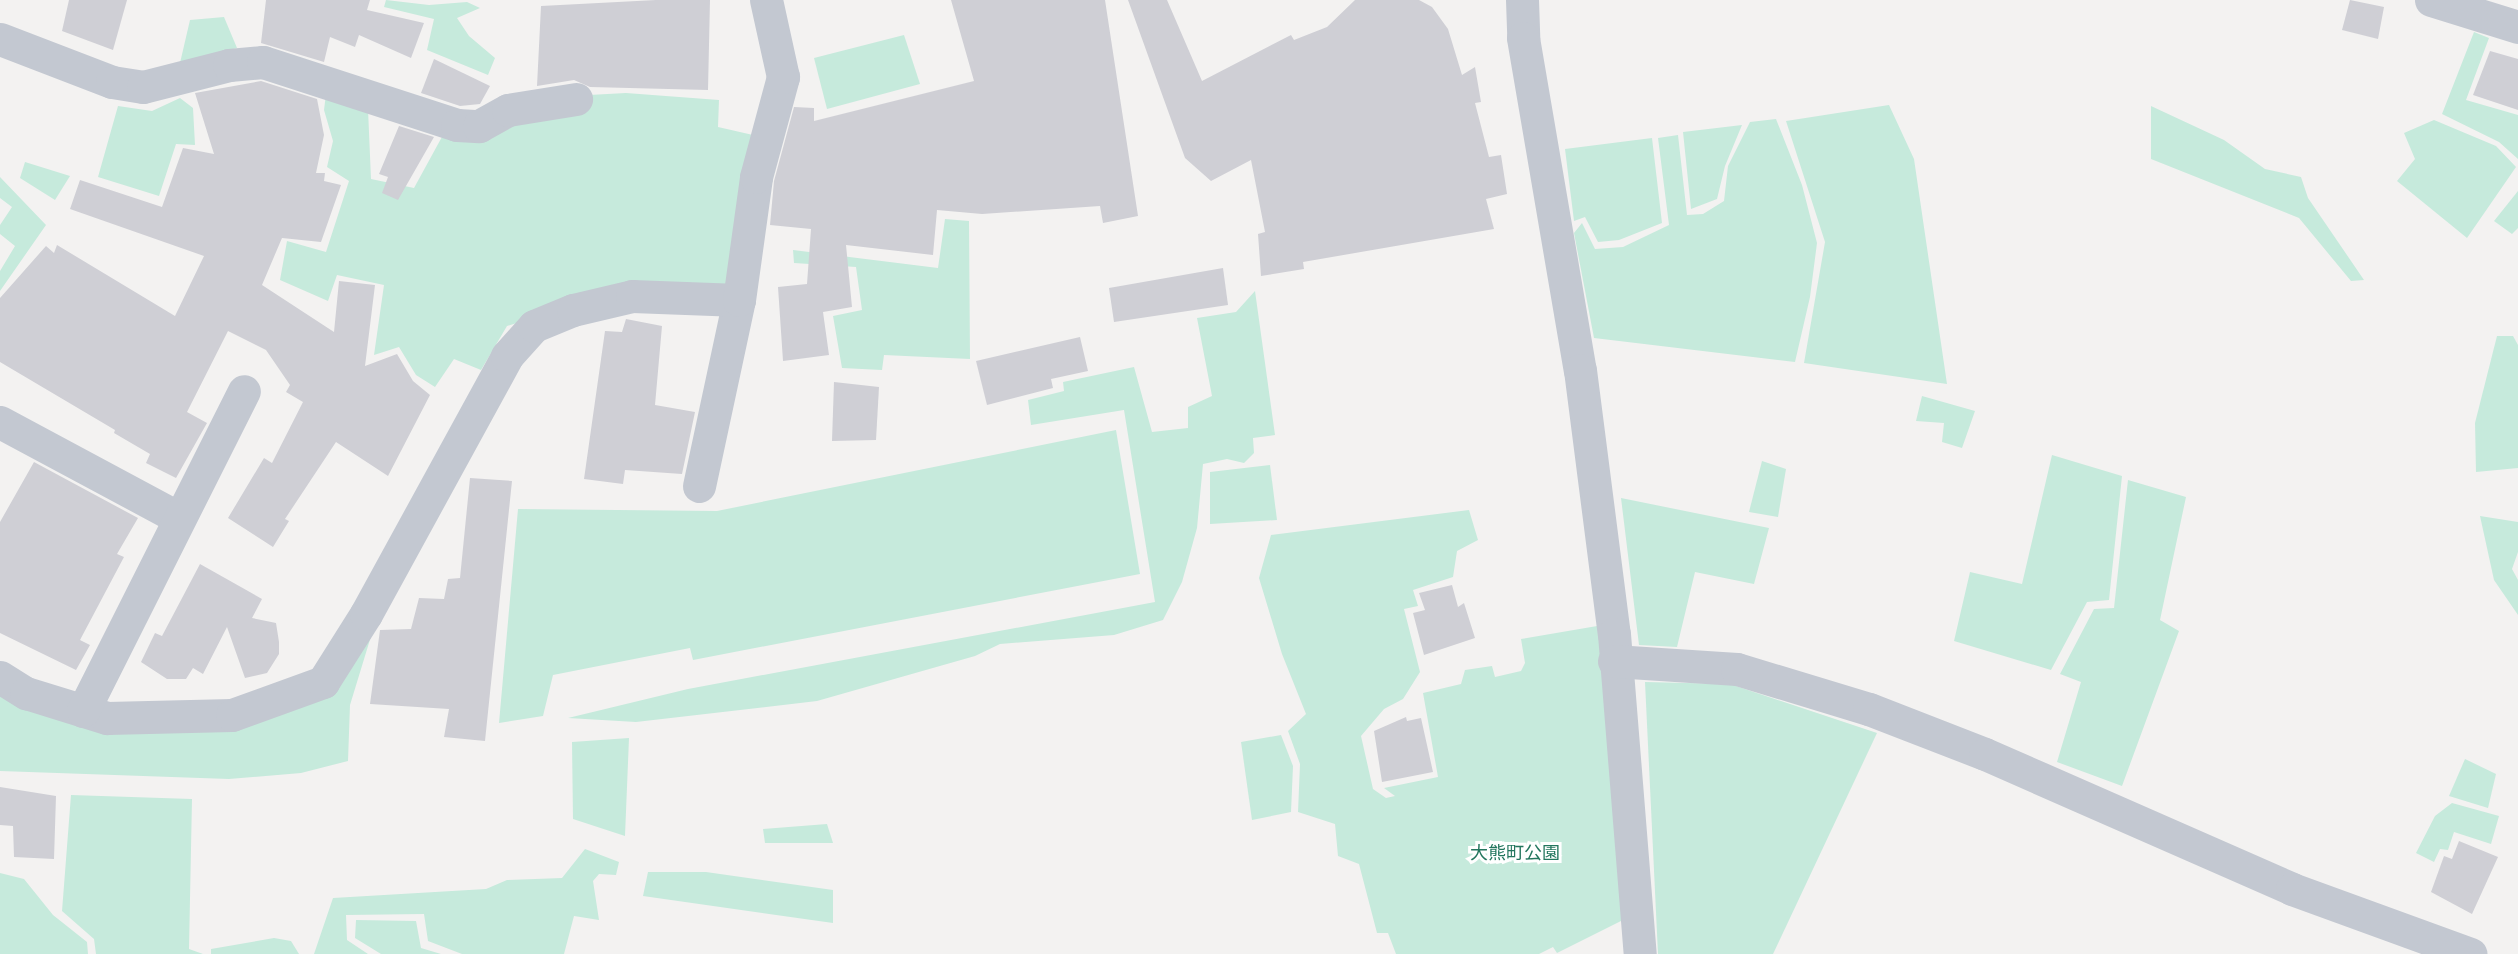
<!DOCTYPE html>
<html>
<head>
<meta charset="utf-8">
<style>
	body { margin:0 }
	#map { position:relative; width:2518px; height:954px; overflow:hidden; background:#f3f2f1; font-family:"Roboto Condensed","Noto Sans JP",sans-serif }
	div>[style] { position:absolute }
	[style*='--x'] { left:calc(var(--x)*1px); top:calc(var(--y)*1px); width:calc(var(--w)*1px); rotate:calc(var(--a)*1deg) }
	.green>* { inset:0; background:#c6eadc }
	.building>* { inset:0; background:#cfcfd5 }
	.minor>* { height:33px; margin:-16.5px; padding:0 16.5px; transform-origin:16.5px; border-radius:16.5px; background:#c3c8d1 }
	span { translate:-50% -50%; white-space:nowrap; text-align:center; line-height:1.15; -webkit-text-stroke:6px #fff; paint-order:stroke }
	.park-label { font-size:18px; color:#23765e }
</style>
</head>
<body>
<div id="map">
	<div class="green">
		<i style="clip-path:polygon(386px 0,429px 5px,467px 2px,480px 8px,457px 18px,469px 36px,495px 58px,488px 75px,427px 50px,434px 19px,384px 7px)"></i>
		<i style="clip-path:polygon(224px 17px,237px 48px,180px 63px,190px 20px)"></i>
		<i style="clip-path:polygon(2474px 32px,2489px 38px,2466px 100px,2518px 115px,2518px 159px,2499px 142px,2442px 114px)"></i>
		<i style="clip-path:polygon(904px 35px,920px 84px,827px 109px,814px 58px)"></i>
		<i style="clip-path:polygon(626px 93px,719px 100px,718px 127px,753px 135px,725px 290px,630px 288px,507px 326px,481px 370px,454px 359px,435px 387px,416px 375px,399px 347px,374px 355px,384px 285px,337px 275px,328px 301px,280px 280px,287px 241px,326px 252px,349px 181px,327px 167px,333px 141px,324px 110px,326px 94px,368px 109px,371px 179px,414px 188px,443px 135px,589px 95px)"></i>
		<i style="clip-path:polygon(180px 98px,193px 108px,195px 145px,176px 144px,159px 196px,98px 177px,118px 106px,152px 111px)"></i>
		<i style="clip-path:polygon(1889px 105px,1914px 159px,1947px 384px,1804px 363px,1825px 242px,1786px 121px)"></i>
		<i style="clip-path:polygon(2151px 106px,2224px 140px,2265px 169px,2301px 177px,2308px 198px,2364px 280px,2351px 281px,2299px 218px,2151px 159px)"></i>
		<i style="clip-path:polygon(1776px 119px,1802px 185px,1817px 243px,1810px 297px,1795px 362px,1594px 338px,1574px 233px,1582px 223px,1595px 249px,1623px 247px,1669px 225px,1658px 138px,1678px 135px,1687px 215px,1703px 214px,1724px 201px,1728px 166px,1750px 122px)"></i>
		<i style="clip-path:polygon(2434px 120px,2496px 146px,2516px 167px,2467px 238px,2397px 181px,2415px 159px,2404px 133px)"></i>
		<i style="clip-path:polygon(1742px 125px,1725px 166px,1717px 199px,1691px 209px,1683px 132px)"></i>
		<i style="clip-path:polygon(1652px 138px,1662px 223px,1619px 240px,1598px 242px,1585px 217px,1574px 221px,1565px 149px)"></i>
		<i style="clip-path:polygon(25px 162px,70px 176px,55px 200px,20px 178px)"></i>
		<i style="clip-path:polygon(0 177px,46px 225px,0 291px,0 271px,15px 246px,0 234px,0 225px,12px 207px,0 198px)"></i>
		<i style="clip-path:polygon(2518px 191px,2518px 228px,2512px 234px,2494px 221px)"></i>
		<i style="clip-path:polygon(945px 219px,969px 221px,970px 359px,884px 355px,882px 370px,842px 368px,833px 316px,862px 310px,856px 267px,794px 263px,793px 250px,938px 268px)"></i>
		<i style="clip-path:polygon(1255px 291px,1275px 435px,1253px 438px,1254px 453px,1244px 463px,1227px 459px,1203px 464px,1197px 528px,1182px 582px,1163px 620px,1114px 635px,1000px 644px,975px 656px,817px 701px,636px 722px,568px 718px,688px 689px,1155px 602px,1124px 410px,1031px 425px,1028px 400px,1064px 391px,1063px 382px,1134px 367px,1152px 432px,1188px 428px,1188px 407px,1212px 396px,1197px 318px,1236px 312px)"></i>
		<i style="clip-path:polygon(2497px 336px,2513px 336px,2518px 345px,2518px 468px,2476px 472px,2475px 423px)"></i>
		<i style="clip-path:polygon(1922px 396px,1975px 411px,1962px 448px,1942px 442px,1944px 423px,1916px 421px)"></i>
		<i style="clip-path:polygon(1116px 430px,1140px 574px,693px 660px,690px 648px,553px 675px,543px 716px,499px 723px,518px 509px,717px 511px)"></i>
		<i style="clip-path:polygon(2052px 455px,2122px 476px,2109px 600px,2087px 602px,2051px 670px,1954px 641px,1970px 572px,2022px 584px)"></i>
		<i style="clip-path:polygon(1762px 461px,1786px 469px,1778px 517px,1749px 512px)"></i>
		<i style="clip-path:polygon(1270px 465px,1277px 520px,1210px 524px,1210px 472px)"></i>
		<i style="clip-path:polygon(2128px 480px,2186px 497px,2160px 620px,2179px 631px,2122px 786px,2057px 762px,2081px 682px,2060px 674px,2094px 609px,2114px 608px)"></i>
		<i style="clip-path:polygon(1621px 498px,1769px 528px,1754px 584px,1695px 572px,1677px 647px,1639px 645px)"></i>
		<i style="clip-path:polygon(1469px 510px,1478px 540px,1457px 551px,1453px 577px,1413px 590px,1418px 606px,1404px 609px,1420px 672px,1403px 699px,1384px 709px,1361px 736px,1373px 789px,1386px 798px,1395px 796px,1384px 788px,1438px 777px,1423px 693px,1461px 684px,1465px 670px,1492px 666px,1495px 677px,1521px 671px,1525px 663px,1521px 639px,1603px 625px,1627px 918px,1557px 953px,1553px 947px,1539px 954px,1396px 954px,1388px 933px,1377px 933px,1359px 864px,1338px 856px,1335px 824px,1298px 812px,1300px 764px,1288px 731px,1306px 714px,1282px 654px,1259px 578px,1271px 535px)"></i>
		<i style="clip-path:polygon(2480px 516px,2518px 522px,2518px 552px,2512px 569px,2518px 580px,2518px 615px,2494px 580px)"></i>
		<i style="clip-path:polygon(372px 633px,350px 705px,348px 761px,301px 773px,229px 779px,0 771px,0 688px,235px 721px)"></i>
		<i style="clip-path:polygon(1645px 682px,1730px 684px,1877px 733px,1773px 954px,1658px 954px)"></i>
		<i style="clip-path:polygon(1281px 735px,1293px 766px,1291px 812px,1252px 820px,1241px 742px)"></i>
		<i style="clip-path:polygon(629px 738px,625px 836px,573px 819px,572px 742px)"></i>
		<i style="clip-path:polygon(2465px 759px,2496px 774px,2488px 808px,2449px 796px)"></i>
		<i style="clip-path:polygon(71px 795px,192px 799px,189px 949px,203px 954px,96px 954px,94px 939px,62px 911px)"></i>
		<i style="clip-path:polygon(2452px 803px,2499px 816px,2491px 844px,2454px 832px,2448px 850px,2440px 849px,2434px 862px,2416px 853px,2435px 816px)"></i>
		<i style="clip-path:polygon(827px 824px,833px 843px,765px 843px,763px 829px)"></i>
		<i style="clip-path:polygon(585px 849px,619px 862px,616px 875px,599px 874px,593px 881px,599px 920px,574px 916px,564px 954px,462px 954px,428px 941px,424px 914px,346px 915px,347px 940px,368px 954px,314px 954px,333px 898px,486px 889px,507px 880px,562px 878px)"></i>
		<i style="clip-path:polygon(648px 872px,706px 872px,833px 890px,833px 923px,643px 896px)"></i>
		<i style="clip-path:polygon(0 873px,24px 879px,53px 915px,87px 942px,88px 954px,0 954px)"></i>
		<i style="clip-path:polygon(356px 920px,416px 921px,421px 948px,441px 954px,381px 954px,355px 938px)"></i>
		<i style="clip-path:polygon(274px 938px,291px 941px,299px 954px,211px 954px,211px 949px)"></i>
	</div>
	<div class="building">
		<i style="clip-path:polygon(69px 0,127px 0,113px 50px,62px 31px)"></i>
		<i style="clip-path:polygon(266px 0,370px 0,367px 10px,424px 23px,411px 58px,359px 35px,355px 47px,330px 37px,324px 62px,261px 43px)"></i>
		<i style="clip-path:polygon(656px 0,710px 0,708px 90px,590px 87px,574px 80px,537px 86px,541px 6px)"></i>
		<i style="clip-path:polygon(951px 0,1105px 0,1138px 216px,1103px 223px,1100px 206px,982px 214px,937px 210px,933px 255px,846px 245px,852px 307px,823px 312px,829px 355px,783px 361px,778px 287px,807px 284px,811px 229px,770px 225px,774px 181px,794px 107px,814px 108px,814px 121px,974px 81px)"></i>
		<i style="clip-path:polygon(1128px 0,1167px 0,1202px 81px,1291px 35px,1294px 40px,1327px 27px,1355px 0,1419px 0,1432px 7px,1448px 29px,1462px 75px,1475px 67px,1481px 102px,1475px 103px,1489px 157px,1501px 155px,1507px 194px,1486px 199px,1494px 229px,1303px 262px,1304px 269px,1261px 276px,1258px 234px,1265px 232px,1251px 160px,1211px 181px,1185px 158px)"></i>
		<i style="clip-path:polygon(2350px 0,2384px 7px,2378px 39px,2342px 30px)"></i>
		<i style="clip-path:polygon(2490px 51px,2518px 59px,2518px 110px,2473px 95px)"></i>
		<i style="clip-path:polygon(434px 59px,490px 86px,480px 104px,460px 106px,421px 93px)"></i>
		<i style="clip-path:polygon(261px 81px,317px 99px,324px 135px,316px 173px,325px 173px,324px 181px,341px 185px,321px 242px,282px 238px,262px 285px,334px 332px,339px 281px,375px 285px,365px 366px,397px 354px,413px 381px,430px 395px,388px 476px,336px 442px,285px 519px,289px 521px,273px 547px,228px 518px,264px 458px,272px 463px,303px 402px,286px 392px,290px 385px,266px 350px,228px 331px,187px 412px,207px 423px,176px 478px,146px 463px,150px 454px,114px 433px,115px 430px,0 362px,0 298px,46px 246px,54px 253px,57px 245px,175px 316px,204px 256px,70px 209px,80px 180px,162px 207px,183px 148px,214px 154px,195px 93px)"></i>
		<i style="clip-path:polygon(399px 126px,434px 137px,398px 200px,382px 193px,388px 177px,379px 174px)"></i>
		<i style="clip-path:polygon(1223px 268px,1228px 305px,1114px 322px,1109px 288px)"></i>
		<i style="clip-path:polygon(626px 319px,662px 326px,655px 405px,695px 412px,682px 474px,625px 470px,623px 484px,584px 479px,605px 331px,622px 332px)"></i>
		<i style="clip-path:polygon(1080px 337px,1088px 371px,1051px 379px,1053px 388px,987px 405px,976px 361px)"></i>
		<i style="clip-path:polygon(834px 382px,879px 387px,876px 440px,832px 441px)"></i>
		<i style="clip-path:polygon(34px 462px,138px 518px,117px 554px,124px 557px,80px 640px,90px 645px,76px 670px,0 633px,0 522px)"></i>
		<i style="clip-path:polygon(470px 478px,512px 481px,485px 741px,444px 737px,449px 709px,370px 704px,380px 630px,411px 629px,419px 598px,444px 599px,448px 579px,460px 578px)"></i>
		<i style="clip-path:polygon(200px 564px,262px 599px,252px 618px,276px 623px,279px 642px,279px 654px,267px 673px,245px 678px,227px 627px,203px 674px,193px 668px,186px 679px,167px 679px,141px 662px,155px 633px,162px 636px)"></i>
		<i style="clip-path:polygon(1452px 585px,1458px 607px,1464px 603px,1475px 638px,1424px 655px,1413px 613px,1425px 610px,1419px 593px)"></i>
		<i style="clip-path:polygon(1406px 717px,1407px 721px,1421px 718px,1433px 772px,1382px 782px,1374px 731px)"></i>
		<i style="clip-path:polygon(0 787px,56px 796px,54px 859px,14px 857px,13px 826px,0 825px)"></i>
		<i style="clip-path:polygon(2459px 841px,2498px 857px,2472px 914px,2431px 892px,2444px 856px,2452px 859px)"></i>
	</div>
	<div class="minor">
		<i style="--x:1522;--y:0;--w:38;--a:88"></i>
		<i style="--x:1523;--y:38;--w:337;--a:80.3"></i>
		<i style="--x:1580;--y:370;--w:266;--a:82.7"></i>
		<i style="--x:1614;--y:634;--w:321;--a:85.4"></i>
		<i style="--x:2431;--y:0;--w:91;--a:17.2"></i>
		<i style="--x:0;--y:39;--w:120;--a:21"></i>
		<i style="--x:112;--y:82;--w:31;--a:9"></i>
		<i style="--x:143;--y:87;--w:89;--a:-14.3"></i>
		<i style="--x:229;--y:65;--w:34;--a:-5"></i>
		<i style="--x:263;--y:62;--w:204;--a:18"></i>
		<i style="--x:457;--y:125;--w:22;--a:3"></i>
		<i style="--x:479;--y:126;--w:33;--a:-29"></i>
		<i style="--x:508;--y:110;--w:69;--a:-9.2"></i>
		<i style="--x:0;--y:422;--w:203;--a:28.2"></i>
		<i style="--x:699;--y:486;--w:190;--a:-77.9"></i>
		<i style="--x:1614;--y:661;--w:123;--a:3.7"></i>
		<i style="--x:1737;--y:669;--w:138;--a:16.9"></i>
		<i style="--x:1869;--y:709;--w:124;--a:21.2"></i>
		<i style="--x:1985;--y:754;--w:335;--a:23.7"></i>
		<i style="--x:2292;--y:889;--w:190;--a:20"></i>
		<i style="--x:0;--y:677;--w:31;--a:32"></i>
		<i style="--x:26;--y:693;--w:85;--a:17.2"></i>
		<i style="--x:107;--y:718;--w:125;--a:-1.4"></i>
		<i style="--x:232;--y:715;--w:97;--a:-19.9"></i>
		<i style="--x:323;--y:682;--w:80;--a:-57.7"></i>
		<i style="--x:366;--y:614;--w:294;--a:-61.3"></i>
		<i style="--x:507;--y:356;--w:40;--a:-48"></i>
		<i style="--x:534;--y:326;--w:42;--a:-22.3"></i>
		<i style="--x:573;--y:310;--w:61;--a:-13.3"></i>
		<i style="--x:632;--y:296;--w:107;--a:2.1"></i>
		<i style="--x:739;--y:300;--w:124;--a:-82.1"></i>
		<i style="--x:756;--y:177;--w:104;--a:-74.9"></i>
		<i style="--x:783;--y:77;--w:79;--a:-102.4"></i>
		<i style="--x:83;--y:711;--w:358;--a:-63.3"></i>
	</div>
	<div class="park-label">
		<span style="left:1515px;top:853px">大熊町公園</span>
	</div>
</div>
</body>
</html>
